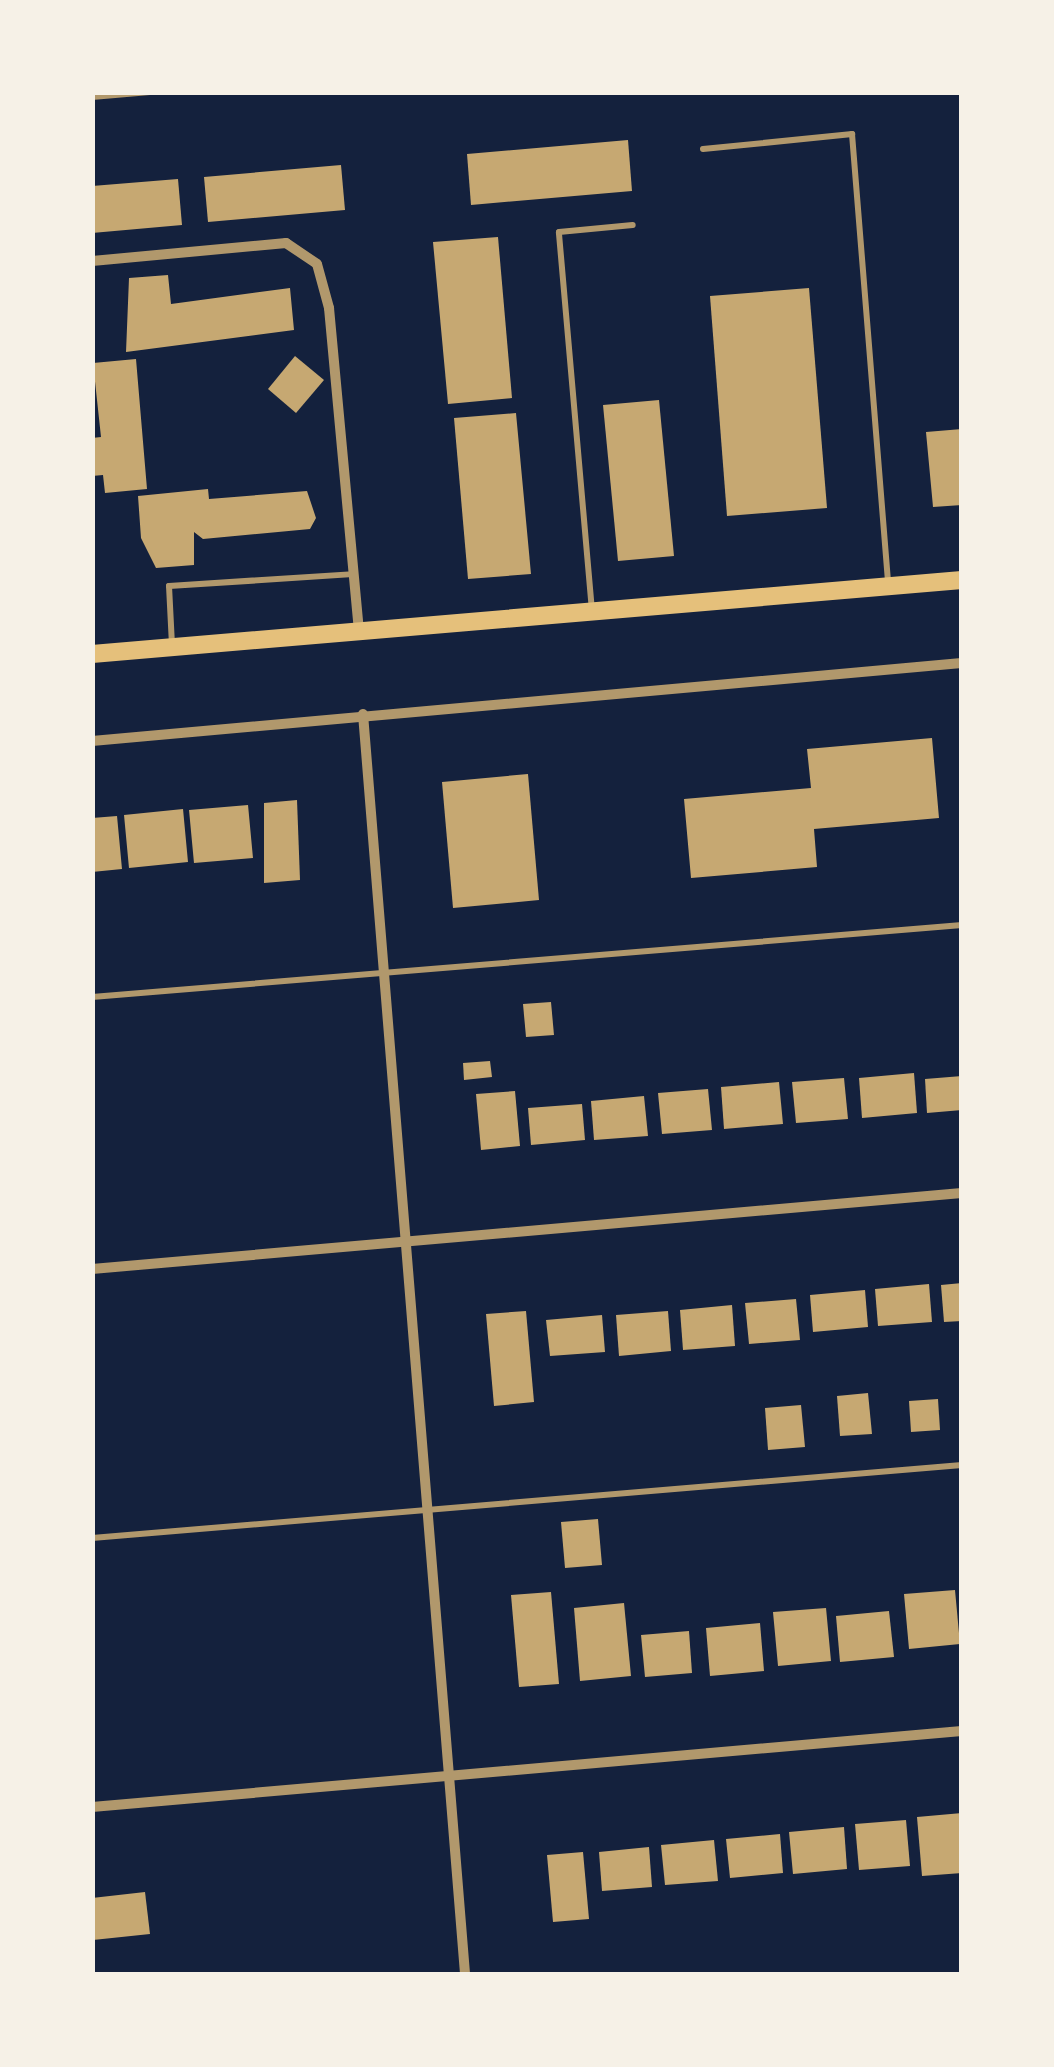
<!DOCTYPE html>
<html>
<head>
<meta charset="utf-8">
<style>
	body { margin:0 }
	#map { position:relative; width:1054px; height:2067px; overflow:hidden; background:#14213d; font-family:"IBM Plex Sans",sans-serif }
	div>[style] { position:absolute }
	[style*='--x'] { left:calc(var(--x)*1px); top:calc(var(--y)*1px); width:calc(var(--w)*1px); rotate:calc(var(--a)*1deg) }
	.building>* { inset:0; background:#c6a872 }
	.service>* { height:6px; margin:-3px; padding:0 3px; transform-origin:3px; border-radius:3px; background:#b1986c }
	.minor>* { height:10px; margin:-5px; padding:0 5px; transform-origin:5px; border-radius:5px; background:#b1986c }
	.secondary>* { height:18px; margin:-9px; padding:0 9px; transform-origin:9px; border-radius:9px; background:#e5c07b }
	span { translate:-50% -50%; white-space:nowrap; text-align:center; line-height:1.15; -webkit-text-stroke:8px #f6f1e7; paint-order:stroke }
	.frame { position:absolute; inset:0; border:95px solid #f6f1e7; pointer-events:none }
</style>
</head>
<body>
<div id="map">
	<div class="building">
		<i style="clip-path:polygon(628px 140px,632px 191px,471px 205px,467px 154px)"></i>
		<i style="clip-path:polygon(341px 165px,345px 210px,208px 222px,204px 177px)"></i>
		<i style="clip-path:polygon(178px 179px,182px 225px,92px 233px,92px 186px)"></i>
		<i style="clip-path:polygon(498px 237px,512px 398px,448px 404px,433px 242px)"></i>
		<i style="clip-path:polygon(168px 275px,171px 304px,290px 288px,294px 330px,126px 352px,129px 278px)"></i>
		<i style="clip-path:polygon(809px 288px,827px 508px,727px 516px,710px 296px)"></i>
		<i style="clip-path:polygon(295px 356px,324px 380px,296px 413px,268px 389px)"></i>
		<i style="clip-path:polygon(136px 359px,147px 489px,105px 493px,103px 475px,92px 476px,92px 438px,101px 437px,93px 363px)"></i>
		<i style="clip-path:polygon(659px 400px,674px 556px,618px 561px,603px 405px)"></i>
		<i style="clip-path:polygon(516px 413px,531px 574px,468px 579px,454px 418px)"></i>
		<i style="clip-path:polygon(962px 429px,962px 505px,933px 507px,926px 432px)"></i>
		<i style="clip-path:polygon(208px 489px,209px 499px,307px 491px,316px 518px,310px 529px,203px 539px,194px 532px,194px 565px,156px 568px,141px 538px,138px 496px)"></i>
		<i style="clip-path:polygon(932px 738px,939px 818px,814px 829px,817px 867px,691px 878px,684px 799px,811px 788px,807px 749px)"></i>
		<i style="clip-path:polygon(528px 774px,539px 900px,453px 908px,442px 782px)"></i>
		<i style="clip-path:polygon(297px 800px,300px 880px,264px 883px,264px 803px)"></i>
		<i style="clip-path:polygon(248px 805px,253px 858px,194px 863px,189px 810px)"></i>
		<i style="clip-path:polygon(183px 809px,188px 862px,129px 868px,124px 815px)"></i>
		<i style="clip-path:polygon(117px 816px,122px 869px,92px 872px,92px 818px)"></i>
		<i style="clip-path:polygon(551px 1002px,554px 1035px,526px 1037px,523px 1004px)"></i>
		<i style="clip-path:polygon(490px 1061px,492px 1077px,464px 1080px,463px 1063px)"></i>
		<i style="clip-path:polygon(914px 1073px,917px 1113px,862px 1118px,859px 1078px)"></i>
		<i style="clip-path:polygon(962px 1076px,962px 1110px,927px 1113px,925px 1079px)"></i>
		<i style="clip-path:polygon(844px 1078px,848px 1119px,796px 1123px,792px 1082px)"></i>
		<i style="clip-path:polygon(779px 1082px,783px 1124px,724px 1129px,721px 1087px)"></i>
		<i style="clip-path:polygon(708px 1089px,712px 1130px,662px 1134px,658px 1093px)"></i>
		<i style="clip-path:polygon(515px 1091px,520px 1146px,481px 1150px,476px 1094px)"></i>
		<i style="clip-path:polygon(644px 1096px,648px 1136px,594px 1140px,591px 1101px)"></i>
		<i style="clip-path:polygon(582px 1104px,585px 1140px,531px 1145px,528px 1108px)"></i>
		<i style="clip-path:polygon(962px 1283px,962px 1321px,944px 1322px,941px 1285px)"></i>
		<i style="clip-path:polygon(929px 1284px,932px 1322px,878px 1326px,875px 1289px)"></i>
		<i style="clip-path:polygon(865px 1290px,868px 1327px,813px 1332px,810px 1295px)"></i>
		<i style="clip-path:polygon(796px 1299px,800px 1340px,749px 1344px,745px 1303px)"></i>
		<i style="clip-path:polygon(732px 1305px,735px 1346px,683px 1350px,680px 1310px)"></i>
		<i style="clip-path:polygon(526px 1311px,534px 1402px,494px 1406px,486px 1314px)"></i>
		<i style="clip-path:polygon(668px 1311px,671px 1351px,619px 1356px,616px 1315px)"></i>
		<i style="clip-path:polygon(602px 1315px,605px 1352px,550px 1356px,546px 1320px)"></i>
		<i style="clip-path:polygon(868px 1393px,872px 1434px,840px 1436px,837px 1396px)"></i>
		<i style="clip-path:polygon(938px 1399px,940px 1430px,911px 1432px,909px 1401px)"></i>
		<i style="clip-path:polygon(801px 1405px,805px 1447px,768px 1450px,765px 1408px)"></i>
		<i style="clip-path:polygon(598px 1519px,602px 1565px,565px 1568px,561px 1522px)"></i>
		<i style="clip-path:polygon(955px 1590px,960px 1644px,909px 1649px,904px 1594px)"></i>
		<i style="clip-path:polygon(551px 1592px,559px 1684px,519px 1687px,511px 1595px)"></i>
		<i style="clip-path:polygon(624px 1603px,631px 1676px,580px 1681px,574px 1608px)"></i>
		<i style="clip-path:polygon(826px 1608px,831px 1661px,778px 1666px,773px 1612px)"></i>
		<i style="clip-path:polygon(889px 1611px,894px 1657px,840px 1662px,836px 1616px)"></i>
		<i style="clip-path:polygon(760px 1623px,764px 1671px,710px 1676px,706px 1628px)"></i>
		<i style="clip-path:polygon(689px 1631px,692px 1673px,645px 1677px,641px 1635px)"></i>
		<i style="clip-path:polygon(962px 1813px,962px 1873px,922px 1876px,917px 1817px)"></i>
		<i style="clip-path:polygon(906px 1820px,910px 1866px,859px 1870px,855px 1824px)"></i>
		<i style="clip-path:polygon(844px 1827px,847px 1869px,793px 1874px,789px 1832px)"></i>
		<i style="clip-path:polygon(780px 1834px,783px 1873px,730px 1878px,726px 1839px)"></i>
		<i style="clip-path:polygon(714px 1840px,718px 1881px,665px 1885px,661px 1845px)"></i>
		<i style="clip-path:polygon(649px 1847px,652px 1887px,602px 1891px,599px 1852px)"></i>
		<i style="clip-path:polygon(583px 1852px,589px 1919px,553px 1922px,547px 1855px)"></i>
		<i style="clip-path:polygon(145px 1892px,150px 1934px,93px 1940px,92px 1898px)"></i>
	</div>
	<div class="service">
		<i style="--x:92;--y:97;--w:58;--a:-4.9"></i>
		<i style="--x:703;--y:149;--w:150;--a:-5.7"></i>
		<i style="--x:852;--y:134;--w:452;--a:85.4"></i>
		<i style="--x:592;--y:611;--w:380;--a:-95"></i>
		<i style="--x:559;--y:232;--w:74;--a:-5.4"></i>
		<i style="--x:172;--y:645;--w:59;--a:-92.9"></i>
		<i style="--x:169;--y:586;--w:184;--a:-3.7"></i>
		<i style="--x:92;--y:997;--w:873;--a:-4.73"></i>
		<i style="--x:92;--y:1538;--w:873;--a:-4.8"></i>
	</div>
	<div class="minor">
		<i style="--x:92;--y:261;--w:195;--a:-5.3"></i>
		<i style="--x:286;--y:243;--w:37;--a:34"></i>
		<i style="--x:317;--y:264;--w:46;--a:74.7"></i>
		<i style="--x:329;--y:308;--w:325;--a:84.7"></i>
		<i style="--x:363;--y:714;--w:1264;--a:85.37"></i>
		<i style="--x:92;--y:741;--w:873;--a:-5.12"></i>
		<i style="--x:92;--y:1269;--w:873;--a:-4.99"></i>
		<i style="--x:92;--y:1807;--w:873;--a:-4.99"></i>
	</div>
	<div class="secondary">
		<i style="--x:92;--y:654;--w:873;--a:-4.86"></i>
	</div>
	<div class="frame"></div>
</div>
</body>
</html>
